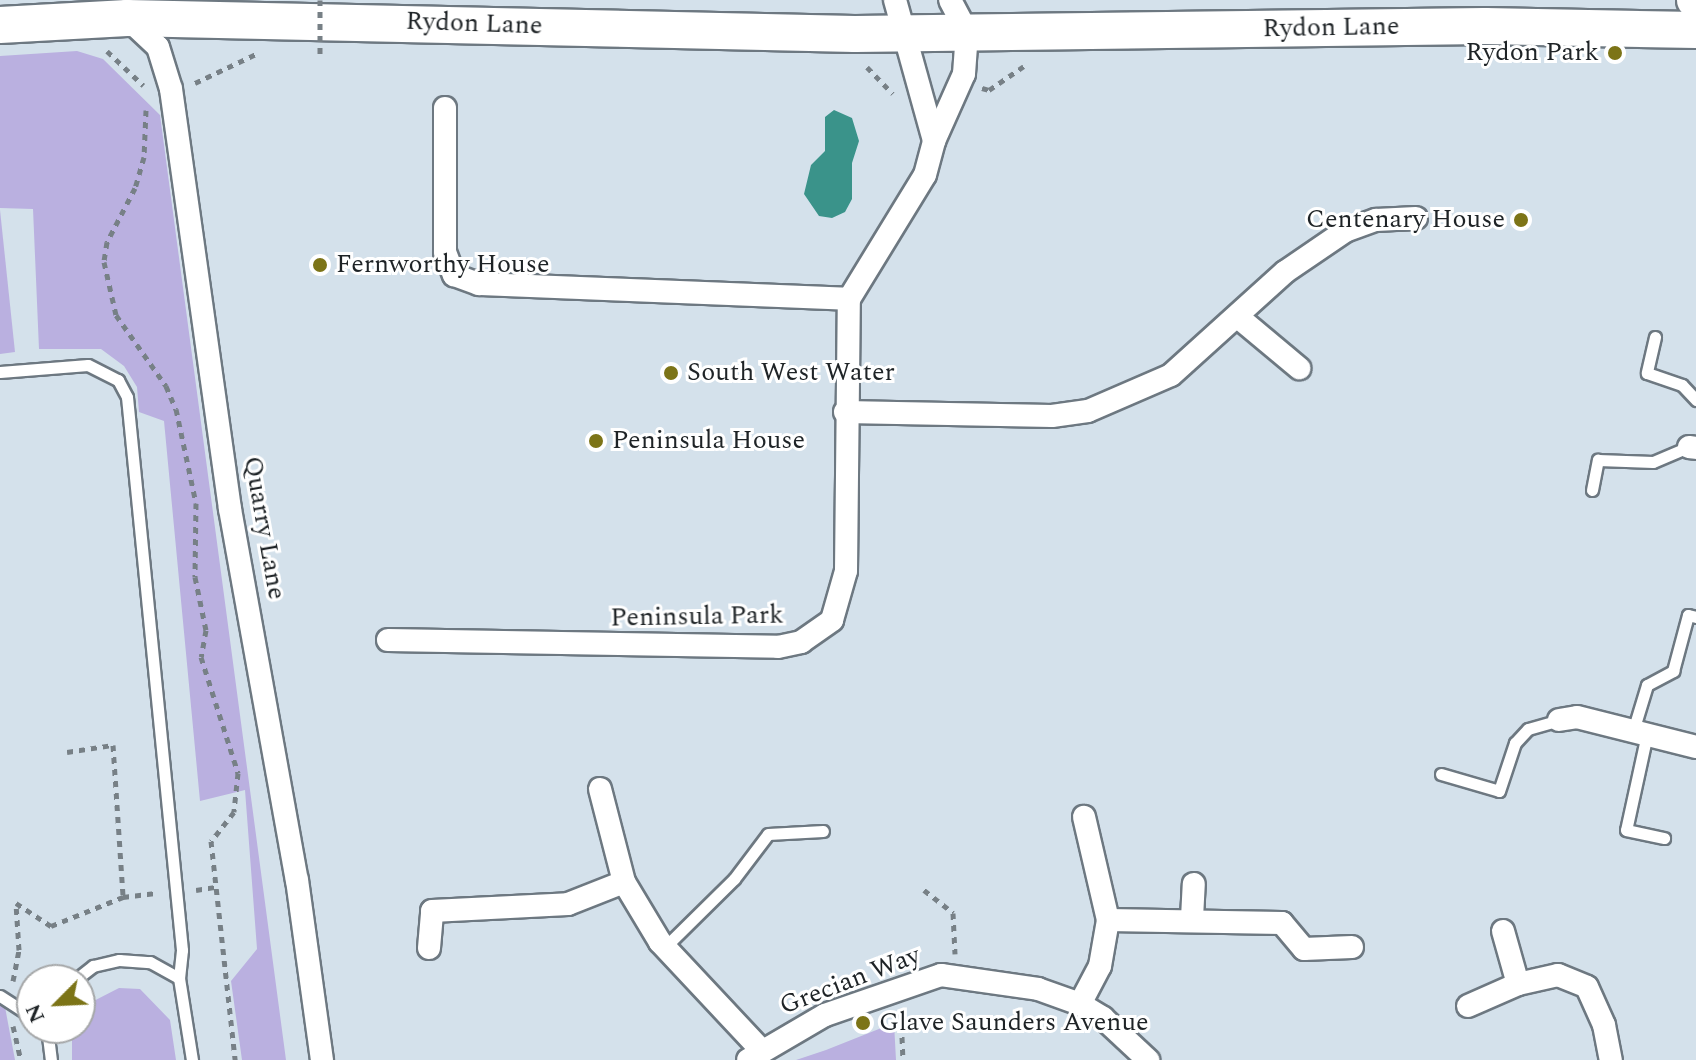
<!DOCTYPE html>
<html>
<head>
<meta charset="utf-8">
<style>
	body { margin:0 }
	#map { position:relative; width:1696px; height:1060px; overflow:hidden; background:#d4e1eb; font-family:Spectral,serif }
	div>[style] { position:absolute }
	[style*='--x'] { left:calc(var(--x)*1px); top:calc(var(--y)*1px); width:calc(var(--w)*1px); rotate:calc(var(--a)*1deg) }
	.green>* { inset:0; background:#bab0e0 }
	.water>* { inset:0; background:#3a938a }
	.path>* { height:5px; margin-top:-2.5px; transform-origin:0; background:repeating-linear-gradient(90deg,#778086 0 6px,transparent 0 12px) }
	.roads { filter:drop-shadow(2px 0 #6d7881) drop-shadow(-2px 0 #6d7881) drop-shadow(0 2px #6d7881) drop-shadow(0 -2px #6d7881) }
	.service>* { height:11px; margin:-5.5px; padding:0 5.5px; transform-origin:5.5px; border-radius:5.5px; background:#fff }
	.minor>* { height:22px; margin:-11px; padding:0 11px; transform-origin:11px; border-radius:11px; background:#fff }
	.primary>* { height:36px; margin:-18px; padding:0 18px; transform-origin:18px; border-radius:18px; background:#fff }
	.path-bridge>* { height:5px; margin-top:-2.5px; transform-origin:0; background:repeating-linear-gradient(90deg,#778086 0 6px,transparent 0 12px) }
	.dots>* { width:22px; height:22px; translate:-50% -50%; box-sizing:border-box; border:4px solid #fff; border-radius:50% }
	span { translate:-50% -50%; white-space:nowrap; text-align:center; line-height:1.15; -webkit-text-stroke:6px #fff; paint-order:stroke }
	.street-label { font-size:26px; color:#1e2326 }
	.poi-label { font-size:26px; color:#1e2326 }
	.right { translate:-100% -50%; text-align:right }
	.left { translate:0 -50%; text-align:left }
	.north { position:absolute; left:16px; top:964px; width:80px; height:80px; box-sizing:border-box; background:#fff; border:2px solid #a5a7a8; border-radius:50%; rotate:246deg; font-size:22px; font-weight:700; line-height:32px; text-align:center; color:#1e2326 }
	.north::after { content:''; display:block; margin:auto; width:28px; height:36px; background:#7c7417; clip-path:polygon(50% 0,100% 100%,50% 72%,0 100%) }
</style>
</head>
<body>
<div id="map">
	<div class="green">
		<i style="clip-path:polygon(77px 51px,103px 59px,160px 115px,286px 1060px,242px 1060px,231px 981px,257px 949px,245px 790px,200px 801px,164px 421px,139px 412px,137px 387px,124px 366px,101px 349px,39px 349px,33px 209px,0 208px,0 56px)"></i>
		<i style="clip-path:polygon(0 210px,15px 352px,0 354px)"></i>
		<i style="clip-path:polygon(119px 988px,140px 989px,170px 1020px,176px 1060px,72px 1060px,72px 1028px,80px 1028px,80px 1008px)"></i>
		<i style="clip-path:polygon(0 1005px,5px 1007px,15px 1060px,0 1060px)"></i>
		<i style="clip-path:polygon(894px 1023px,896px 1060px,796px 1060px,826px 1050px)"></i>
	</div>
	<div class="water">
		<i style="clip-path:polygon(834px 110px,852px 118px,859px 141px,852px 163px,852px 199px,845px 212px,832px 218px,819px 216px,804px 194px,811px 165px,825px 151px,825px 117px)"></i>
	</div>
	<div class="path">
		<i style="--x:107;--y:51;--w:50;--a:43.4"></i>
		<i style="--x:867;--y:67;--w:37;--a:46"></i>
		<i style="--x:195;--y:83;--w:70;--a:-25.5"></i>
		<i style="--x:982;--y:88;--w:7;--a:16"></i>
		<i style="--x:989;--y:90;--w:42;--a:-34.4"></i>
		<i style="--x:146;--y:110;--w:47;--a:92.4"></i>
		<i style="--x:144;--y:157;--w:32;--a:106"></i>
		<i style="--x:135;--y:188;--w:61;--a:117.4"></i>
		<i style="--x:107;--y:242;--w:20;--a:99"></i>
		<i style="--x:104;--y:262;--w:54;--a:77.2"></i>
		<i style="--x:116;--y:315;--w:87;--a:54.8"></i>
		<i style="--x:166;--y:386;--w:25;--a:67"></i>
		<i style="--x:176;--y:409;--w:96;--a:78"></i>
		<i style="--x:196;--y:503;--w:74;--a:90.8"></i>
		<i style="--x:195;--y:577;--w:54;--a:78.3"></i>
		<i style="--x:206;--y:630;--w:27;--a:100"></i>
		<i style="--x:201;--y:657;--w:122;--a:72.3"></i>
		<i style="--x:238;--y:773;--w:39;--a:96"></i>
		<i style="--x:234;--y:812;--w:37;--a:128"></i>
		<i style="--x:211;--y:841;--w:220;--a:83.7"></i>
		<i style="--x:67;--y:752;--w:47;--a:-8.7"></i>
		<i style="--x:113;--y:745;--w:152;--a:86.2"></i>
		<i style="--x:196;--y:890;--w:20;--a:-9"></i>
		<i style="--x:924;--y:890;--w:37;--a:38"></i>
		<i style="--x:953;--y:913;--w:41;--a:87.2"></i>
		<i style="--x:16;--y:903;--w:42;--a:33.3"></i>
		<i style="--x:51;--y:926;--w:78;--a:-21.9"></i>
		<i style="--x:123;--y:897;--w:35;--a:-7"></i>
		<i style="--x:13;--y:981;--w:32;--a:-79"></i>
		<i style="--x:19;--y:950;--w:46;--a:-93.7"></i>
		<i style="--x:901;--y:1013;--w:47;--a:87.6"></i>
		<i style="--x:13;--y:1026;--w:35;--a:77"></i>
	</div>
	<div class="roads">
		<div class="service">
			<i style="--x:1655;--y:337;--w:37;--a:103"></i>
			<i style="--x:1647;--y:373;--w:37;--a:19"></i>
			<i style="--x:1682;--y:385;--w:21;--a:47"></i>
			<i style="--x:0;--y:372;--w:88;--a:-4.5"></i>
			<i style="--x:88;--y:365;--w:34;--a:27"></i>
			<i style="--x:118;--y:380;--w:19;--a:62"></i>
			<i style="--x:127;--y:397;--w:556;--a:84.32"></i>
			<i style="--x:182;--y:950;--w:28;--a:96"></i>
			<i style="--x:179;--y:978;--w:83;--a:81"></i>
			<i style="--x:1592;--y:490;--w:31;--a:-79"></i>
			<i style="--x:1598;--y:460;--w:55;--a:2.1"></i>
			<i style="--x:1653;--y:462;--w:39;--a:-23"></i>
			<i style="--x:1633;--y:731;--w:48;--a:-73.1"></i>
			<i style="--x:1647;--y:685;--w:30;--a:-28"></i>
			<i style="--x:1673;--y:671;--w:58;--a:-75"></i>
			<i style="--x:1688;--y:615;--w:8;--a:14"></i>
			<i style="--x:1647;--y:734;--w:98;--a:102.3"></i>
			<i style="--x:1626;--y:830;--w:39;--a:12"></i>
			<i style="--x:1441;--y:774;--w:60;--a:16.3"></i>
			<i style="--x:1499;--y:791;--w:51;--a:-71.6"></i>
			<i style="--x:1515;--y:743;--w:19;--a:-47"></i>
			<i style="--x:1528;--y:729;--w:32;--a:-16"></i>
			<i style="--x:665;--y:947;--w:97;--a:-44.6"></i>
			<i style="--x:734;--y:879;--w:56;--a:-52.9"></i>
			<i style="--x:768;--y:834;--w:55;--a:-3.1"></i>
			<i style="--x:75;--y:980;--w:23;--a:-38"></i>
			<i style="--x:93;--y:966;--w:27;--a:-13"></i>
			<i style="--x:119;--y:960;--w:31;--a:4"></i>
			<i style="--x:150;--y:962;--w:33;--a:29"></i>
			<i style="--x:0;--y:996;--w:38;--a:33"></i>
			<i style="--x:47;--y:1028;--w:32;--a:83"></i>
		</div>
		<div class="minor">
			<i style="--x:895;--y:0;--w:146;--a:74.5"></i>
			<i style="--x:127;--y:18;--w:42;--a:43.1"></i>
			<i style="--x:158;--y:47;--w:44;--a:72.8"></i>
			<i style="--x:171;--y:89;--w:424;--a:82"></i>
			<i style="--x:230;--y:509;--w:377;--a:79.8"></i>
			<i style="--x:297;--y:880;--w:182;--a:82.1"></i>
			<i style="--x:445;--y:108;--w:144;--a:90"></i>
			<i style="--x:445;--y:252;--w:25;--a:69"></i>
			<i style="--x:454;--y:275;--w:27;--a:20"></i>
			<i style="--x:479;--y:284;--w:370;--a:2.3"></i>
			<i style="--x:1238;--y:317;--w:80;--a:39.9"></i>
			<i style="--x:845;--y:412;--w:207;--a:1.1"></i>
			<i style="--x:1052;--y:416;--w:36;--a:-8"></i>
			<i style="--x:1088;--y:411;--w:90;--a:-23.4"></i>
			<i style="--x:1171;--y:375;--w:154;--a:-42.1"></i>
			<i style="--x:1285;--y:272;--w:73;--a:-34.3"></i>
			<i style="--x:1345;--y:231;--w:33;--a:-20"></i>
			<i style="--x:1376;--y:220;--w:40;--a:-2.9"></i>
			<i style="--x:1689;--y:447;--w:7;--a:8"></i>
			<i style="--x:388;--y:640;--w:390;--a:1"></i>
			<i style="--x:778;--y:647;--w:24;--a:-12"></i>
			<i style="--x:801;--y:642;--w:38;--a:-35"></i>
			<i style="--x:832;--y:620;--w:51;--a:-74.1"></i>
			<i style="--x:846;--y:571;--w:272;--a:-89.4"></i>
			<i style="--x:849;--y:299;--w:145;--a:-58.5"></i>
			<i style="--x:925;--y:175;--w:35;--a:-75"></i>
			<i style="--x:934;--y:141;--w:73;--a:-65.9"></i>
			<i style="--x:964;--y:74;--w:42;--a:-85.9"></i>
			<i style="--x:967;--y:32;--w:36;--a:-118"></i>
			<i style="--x:1559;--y:720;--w:18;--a:-9"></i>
			<i style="--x:1577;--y:717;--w:123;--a:14.1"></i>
			<i style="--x:600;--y:789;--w:96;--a:75.5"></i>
			<i style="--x:624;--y:882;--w:70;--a:59"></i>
			<i style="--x:660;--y:942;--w:146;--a:46.9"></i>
			<i style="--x:1192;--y:918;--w:34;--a:-87"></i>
			<i style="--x:1108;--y:920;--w:174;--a:1"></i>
			<i style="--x:1282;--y:923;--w:34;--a:50"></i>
			<i style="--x:1304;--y:949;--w:48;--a:-2.4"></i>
			<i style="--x:1503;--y:931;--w:55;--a:74.2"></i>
			<i style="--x:1518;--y:984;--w:41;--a:-12.7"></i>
			<i style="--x:1558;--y:975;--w:31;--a:22"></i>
			<i style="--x:1587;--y:987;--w:42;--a:65.9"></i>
			<i style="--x:1604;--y:1025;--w:36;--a:79"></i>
			<i style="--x:429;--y:948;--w:37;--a:-85"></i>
			<i style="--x:432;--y:911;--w:136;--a:-2.9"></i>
			<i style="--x:568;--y:904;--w:60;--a:-21.4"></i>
			<i style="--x:1080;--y:1004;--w:43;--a:-62.2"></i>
			<i style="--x:1100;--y:966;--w:47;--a:-80.1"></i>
			<i style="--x:1108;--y:920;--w:106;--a:-103.1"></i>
			<i style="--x:1468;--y:1006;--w:55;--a:-23.7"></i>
			<i style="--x:748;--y:1060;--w:89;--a:-30.3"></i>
			<i style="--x:825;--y:1015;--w:123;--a:-19"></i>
			<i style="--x:941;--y:975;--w:98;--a:8.2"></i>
			<i style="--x:1038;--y:989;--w:45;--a:19.7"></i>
			<i style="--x:1080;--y:1004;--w:27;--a:31"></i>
			<i style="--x:1103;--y:1018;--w:62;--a:43"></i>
		</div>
		<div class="primary">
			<i style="--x:1695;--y:0;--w:1;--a:0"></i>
			<i style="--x:0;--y:25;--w:127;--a:-3.2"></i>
			<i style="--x:127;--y:18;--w:728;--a:1.26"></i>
			<i style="--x:855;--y:34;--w:630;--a:-0.73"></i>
			<i style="--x:1485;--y:26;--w:211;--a:1.1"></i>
		</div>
	</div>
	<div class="path-bridge">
		<i style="--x:320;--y:0;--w:54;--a:90"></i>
	</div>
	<div class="dots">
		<i style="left:1615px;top:53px;background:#7c7417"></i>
		<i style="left:1521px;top:220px;background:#7c7417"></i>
		<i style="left:320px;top:265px;background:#7c7417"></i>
		<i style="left:671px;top:373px;background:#7c7417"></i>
		<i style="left:596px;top:441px;background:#7c7417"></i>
		<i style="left:863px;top:1023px;background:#7c7417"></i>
	</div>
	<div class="street-label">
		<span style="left:474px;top:24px;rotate:2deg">Rydon Lane</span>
		<span style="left:1331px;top:28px;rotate:-1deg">Rydon Lane</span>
		<span style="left:264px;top:528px;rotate:80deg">Quarry Lane</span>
		<span style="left:697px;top:617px;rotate:-1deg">Peninsula Park</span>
		<span style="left:850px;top:981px;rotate:-21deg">Grecian Way</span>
	</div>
	<div class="poi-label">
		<span class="right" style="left:1599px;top:53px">Rydon Park</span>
		<span class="right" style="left:1505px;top:220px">Centenary House</span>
		<span class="left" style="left:336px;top:265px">Fernworthy House</span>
		<span class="left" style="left:687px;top:373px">South West Water</span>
		<span class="left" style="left:612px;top:441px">Peninsula House</span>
		<span class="left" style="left:879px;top:1023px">Glave Saunders Avenue</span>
	</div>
	<div class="north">N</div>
</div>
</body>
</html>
